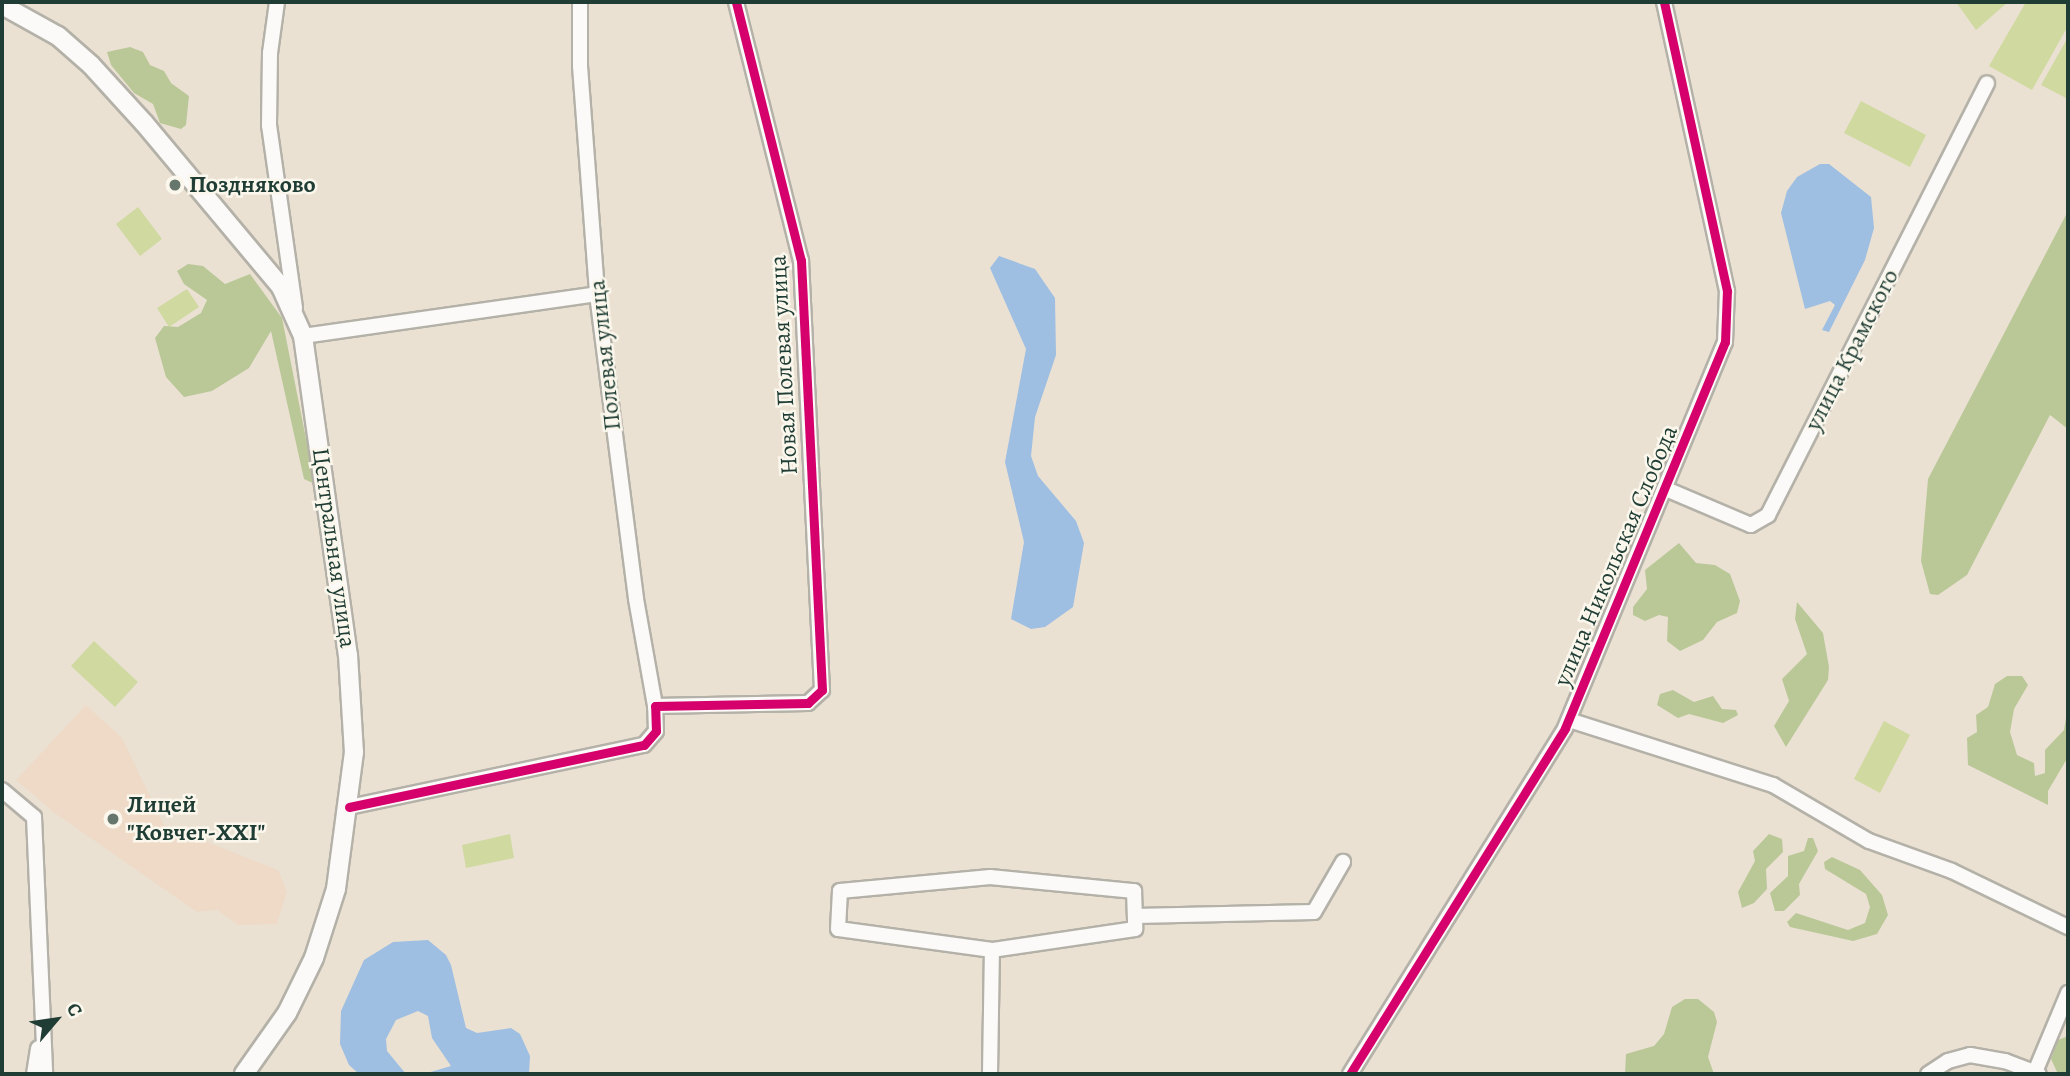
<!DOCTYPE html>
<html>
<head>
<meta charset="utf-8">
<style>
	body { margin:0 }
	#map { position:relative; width:2070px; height:1076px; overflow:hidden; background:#eae1d3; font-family:Alegreya,serif }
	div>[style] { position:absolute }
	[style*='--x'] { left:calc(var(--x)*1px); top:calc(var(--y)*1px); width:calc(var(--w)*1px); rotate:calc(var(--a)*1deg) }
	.built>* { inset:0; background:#eedac7 }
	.green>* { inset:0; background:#d0d9a0 }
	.forest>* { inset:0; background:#bac898 }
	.water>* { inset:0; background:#9ebee2 }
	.roads { filter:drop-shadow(2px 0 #b4b1a8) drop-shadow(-2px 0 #b4b1a8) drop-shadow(0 2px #b4b1a8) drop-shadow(0 -2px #b4b1a8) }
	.minor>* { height:14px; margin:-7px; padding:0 7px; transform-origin:7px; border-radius:7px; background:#fcfaf8 }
	.tertiary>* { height:18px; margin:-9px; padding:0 9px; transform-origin:9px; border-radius:9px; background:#fcfaf8 }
	.cycleway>* { height:9px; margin:-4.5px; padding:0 4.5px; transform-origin:4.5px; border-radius:4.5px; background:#d6006c }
	.dots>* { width:19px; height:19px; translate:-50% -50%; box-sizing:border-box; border:4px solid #fbf7ec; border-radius:50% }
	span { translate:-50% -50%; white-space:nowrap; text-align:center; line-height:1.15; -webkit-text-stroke:5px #fbf7ec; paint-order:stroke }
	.poi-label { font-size:24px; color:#1f3d34; font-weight:700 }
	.left { translate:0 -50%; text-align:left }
	.street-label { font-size:24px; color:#1f3d34 }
	.frame { position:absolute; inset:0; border:4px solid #1f3d34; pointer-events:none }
	.north { position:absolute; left:21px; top:985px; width:70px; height:70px; -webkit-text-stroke:5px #fbf7ec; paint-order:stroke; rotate:61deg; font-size:19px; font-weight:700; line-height:28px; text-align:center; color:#1f3d34 }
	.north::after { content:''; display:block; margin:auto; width:24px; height:32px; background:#1f3d34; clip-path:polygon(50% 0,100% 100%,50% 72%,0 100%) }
</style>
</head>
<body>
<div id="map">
	<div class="built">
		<i style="clip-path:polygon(86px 705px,122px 738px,164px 825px,278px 870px,287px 892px,277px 924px,238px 925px,217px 910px,197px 912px,56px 814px,16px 780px)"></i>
	</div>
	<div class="green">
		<i style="clip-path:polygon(1956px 2px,2008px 2px,1976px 30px)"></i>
		<i style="clip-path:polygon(2026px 2px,2068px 2px,2068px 26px,2032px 90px,1989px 66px)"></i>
		<i style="clip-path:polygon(2068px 37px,2068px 99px,2041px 85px)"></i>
		<i style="clip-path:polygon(1861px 101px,1926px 135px,1910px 167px,1844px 133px)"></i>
		<i style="clip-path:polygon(138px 207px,162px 239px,140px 256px,116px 224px)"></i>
		<i style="clip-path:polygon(187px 289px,199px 307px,169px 327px,157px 308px)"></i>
		<i style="clip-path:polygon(94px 641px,138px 682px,115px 707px,71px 666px)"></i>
		<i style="clip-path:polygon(1884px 721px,1910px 735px,1880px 793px,1854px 779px)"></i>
		<i style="clip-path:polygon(510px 834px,514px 858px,466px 868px,462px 845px)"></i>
	</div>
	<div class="forest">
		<i style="clip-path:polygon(130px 47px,143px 52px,150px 65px,164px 71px,171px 83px,189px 96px,186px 125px,181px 129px,160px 123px,153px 104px,134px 93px,111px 65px,107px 52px)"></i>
		<i style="clip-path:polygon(2068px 211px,2068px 429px,2050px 415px,1967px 575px,1938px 595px,1930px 594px,1921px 561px,1928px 479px)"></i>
		<i style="clip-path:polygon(188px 264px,203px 266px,225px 284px,250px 274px,282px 318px,315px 484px,304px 479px,271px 331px,249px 368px,212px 391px,184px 397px,166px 377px,155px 338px,164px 326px,178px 327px,201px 313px,207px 300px,184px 284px,177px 271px)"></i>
		<i style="clip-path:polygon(1679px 543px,1696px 563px,1715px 565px,1730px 574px,1740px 601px,1737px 613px,1717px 622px,1703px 640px,1680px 651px,1667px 641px,1668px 617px,1659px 615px,1645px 621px,1633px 615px,1633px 607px,1647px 589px,1645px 570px)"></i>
		<i style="clip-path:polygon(1797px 602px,1823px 633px,1829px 667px,1828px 680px,1786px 747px,1774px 726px,1789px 701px,1782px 679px,1807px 654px,1795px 619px)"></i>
		<i style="clip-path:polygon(2007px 676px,2022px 676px,2028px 685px,2014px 709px,2010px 732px,2017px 755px,2034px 763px,2035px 776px,2045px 773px,2045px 750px,2064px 730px,2068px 706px,2068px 757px,2048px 791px,2048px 805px,1968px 765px,1967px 738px,1977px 732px,1976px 715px,1988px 707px,1995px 684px)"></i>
		<i style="clip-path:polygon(1673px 690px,1694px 702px,1713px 696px,1722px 709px,1736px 710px,1738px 715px,1723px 723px,1689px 714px,1678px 718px,1657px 705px,1660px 694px)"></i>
		<i style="clip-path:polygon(1769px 834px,1782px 839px,1783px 852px,1766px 869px,1767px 889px,1754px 903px,1742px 908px,1738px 892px,1755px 861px,1753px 851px)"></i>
		<i style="clip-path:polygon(1808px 838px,1813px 838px,1818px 851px,1799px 884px,1800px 895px,1784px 911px,1775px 911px,1770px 893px,1788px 876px,1788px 856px,1804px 851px)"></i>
		<i style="clip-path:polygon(1832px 857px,1860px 870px,1882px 895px,1888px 915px,1877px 934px,1853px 941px,1790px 927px,1787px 922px,1796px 913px,1848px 930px,1865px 923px,1870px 907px,1866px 894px,1825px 869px,1824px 862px)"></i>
		<i style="clip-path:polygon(1685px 999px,1698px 999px,1714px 1012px,1717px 1022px,1708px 1057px,1714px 1074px,1625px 1074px,1626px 1054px,1654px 1046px,1664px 1034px,1672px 1007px)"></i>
		<i style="clip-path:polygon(2068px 1036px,2068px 1074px,2058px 1074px,2051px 1059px,2058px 1040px)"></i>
	</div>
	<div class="water">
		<i style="clip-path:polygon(1820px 164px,1829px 164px,1871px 197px,1874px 228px,1865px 260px,1829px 332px,1822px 330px,1835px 305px,1830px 301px,1805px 309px,1781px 213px,1787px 191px,1797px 177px)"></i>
		<i style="clip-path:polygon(999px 256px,1035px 269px,1055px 298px,1056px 355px,1035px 417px,1031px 456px,1038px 476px,1076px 521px,1084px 543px,1073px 607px,1045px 627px,1031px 629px,1011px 619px,1024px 542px,1005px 462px,1026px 349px,990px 268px)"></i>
		<i style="clip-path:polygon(428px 940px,446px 955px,451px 965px,466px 1028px,477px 1033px,511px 1028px,520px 1034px,530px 1056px,529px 1074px,424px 1074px,451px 1066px,432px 1038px,428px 1016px,418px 1011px,396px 1020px,386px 1039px,387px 1051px,406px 1074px,359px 1074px,349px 1065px,340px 1044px,341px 1011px,364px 960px,393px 942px)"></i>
	</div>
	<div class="roads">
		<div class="minor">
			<i style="--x:277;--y:2;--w:51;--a:97.8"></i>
			<i style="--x:270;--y:53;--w:72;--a:90.8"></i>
			<i style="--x:269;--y:125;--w:185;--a:81.9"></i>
			<i style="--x:580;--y:2;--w:64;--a:90"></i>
			<i style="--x:580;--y:66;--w:229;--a:85.7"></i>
			<i style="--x:597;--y:294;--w:307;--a:82.7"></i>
			<i style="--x:636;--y:599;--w:109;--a:79.9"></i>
			<i style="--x:303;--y:336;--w:297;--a:-8.1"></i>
			<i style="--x:1666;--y:489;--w:92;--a:23"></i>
			<i style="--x:1751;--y:525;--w:20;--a:-30"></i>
			<i style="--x:1768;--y:515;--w:484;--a:-63.1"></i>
			<i style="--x:1569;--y:720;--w:214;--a:17.7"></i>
			<i style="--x:1773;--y:785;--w:111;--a:30.3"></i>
			<i style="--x:1869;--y:841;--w:88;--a:19.9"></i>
			<i style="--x:1952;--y:871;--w:129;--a:25.8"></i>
			<i style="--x:2;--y:790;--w:42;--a:40.2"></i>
			<i style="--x:34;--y:817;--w:257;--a:87.5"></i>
			<i style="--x:349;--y:807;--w:301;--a:-11.9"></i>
			<i style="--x:644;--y:745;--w:18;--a:-49"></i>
			<i style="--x:656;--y:731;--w:25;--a:-92"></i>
			<i style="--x:655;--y:706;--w:153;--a:-1.1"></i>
			<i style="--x:808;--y:703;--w:19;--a:-43"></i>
			<i style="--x:822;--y:690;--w:430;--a:-92.8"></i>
			<i style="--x:801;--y:261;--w:267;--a:-104.1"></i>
			<i style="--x:990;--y:877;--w:145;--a:5.6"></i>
			<i style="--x:1134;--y:891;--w:38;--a:88"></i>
			<i style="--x:1135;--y:929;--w:145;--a:171.6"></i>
			<i style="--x:992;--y:950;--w:155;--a:-172.2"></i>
			<i style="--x:838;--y:929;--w:38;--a:-87"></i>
			<i style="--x:840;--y:891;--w:151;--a:-5.3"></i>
			<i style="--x:1135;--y:916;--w:179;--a:-1.3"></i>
			<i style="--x:1314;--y:912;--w:58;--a:-59.9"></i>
			<i style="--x:2035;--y:1072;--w:86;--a:-67.3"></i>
			<i style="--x:34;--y:1074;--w:26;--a:-81"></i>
			<i style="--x:990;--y:1074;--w:124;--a:-89.1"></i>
			<i style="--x:1350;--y:1074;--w:407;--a:-58.1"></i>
			<i style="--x:1565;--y:728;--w:418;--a:-67.5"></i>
			<i style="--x:1725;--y:342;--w:51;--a:-87.8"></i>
			<i style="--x:1727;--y:291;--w:296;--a:-102.3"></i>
			<i style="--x:1928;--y:1074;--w:24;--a:-33"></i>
			<i style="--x:1948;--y:1061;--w:23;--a:-15"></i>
			<i style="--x:1970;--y:1055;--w:36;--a:10"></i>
			<i style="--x:2005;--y:1061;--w:36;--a:21"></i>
		</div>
		<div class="tertiary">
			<i style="--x:2;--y:5;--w:64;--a:29"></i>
			<i style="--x:58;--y:36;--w:44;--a:41.3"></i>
			<i style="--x:91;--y:65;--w:79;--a:47.6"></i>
			<i style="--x:144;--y:123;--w:214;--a:50.1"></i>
			<i style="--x:281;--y:287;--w:54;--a:65.8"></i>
			<i style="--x:303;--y:336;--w:322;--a:82"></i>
			<i style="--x:348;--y:655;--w:97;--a:86.5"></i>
			<i style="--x:354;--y:752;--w:138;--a:97.5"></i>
			<i style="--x:336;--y:889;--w:72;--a:107.7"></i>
			<i style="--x:314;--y:958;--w:61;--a:116.1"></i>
			<i style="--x:287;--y:1013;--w:75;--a:125.2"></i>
		</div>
	</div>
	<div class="cycleway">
		<i style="--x:349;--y:807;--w:301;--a:-11.9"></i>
		<i style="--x:644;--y:745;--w:18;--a:-49"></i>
		<i style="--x:656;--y:731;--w:25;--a:-92"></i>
		<i style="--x:655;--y:706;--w:153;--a:-1.1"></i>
		<i style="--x:808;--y:703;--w:19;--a:-43"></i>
		<i style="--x:822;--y:690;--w:430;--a:-92.8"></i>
		<i style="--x:801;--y:261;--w:267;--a:-104.1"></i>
		<i style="--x:1350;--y:1074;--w:407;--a:-58.1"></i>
		<i style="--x:1565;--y:728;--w:418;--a:-67.5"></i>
		<i style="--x:1725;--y:342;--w:51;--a:-87.8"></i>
		<i style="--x:1727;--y:291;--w:296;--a:-102.3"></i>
	</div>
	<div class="dots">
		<i style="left:175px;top:185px;background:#66766c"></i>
		<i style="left:113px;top:819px;background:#66766c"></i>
	</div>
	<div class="poi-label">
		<span class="left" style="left:189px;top:185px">Поздняково</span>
		<span class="left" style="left:127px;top:819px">Лицей<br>"Ковчег-XXI"</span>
	</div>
	<div class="street-label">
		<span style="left:1852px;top:350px;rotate:-63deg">улица Крамского</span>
		<span style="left:605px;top:355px;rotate:-96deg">Полевая улица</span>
		<span style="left:784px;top:365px;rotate:-93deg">Новая Полевая улица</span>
		<span style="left:334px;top:548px;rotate:82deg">Центральная улица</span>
		<span style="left:1616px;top:556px;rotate:-67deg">улица Никольская Слобода</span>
	</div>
	<div class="frame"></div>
	<div class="north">С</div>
</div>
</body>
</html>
